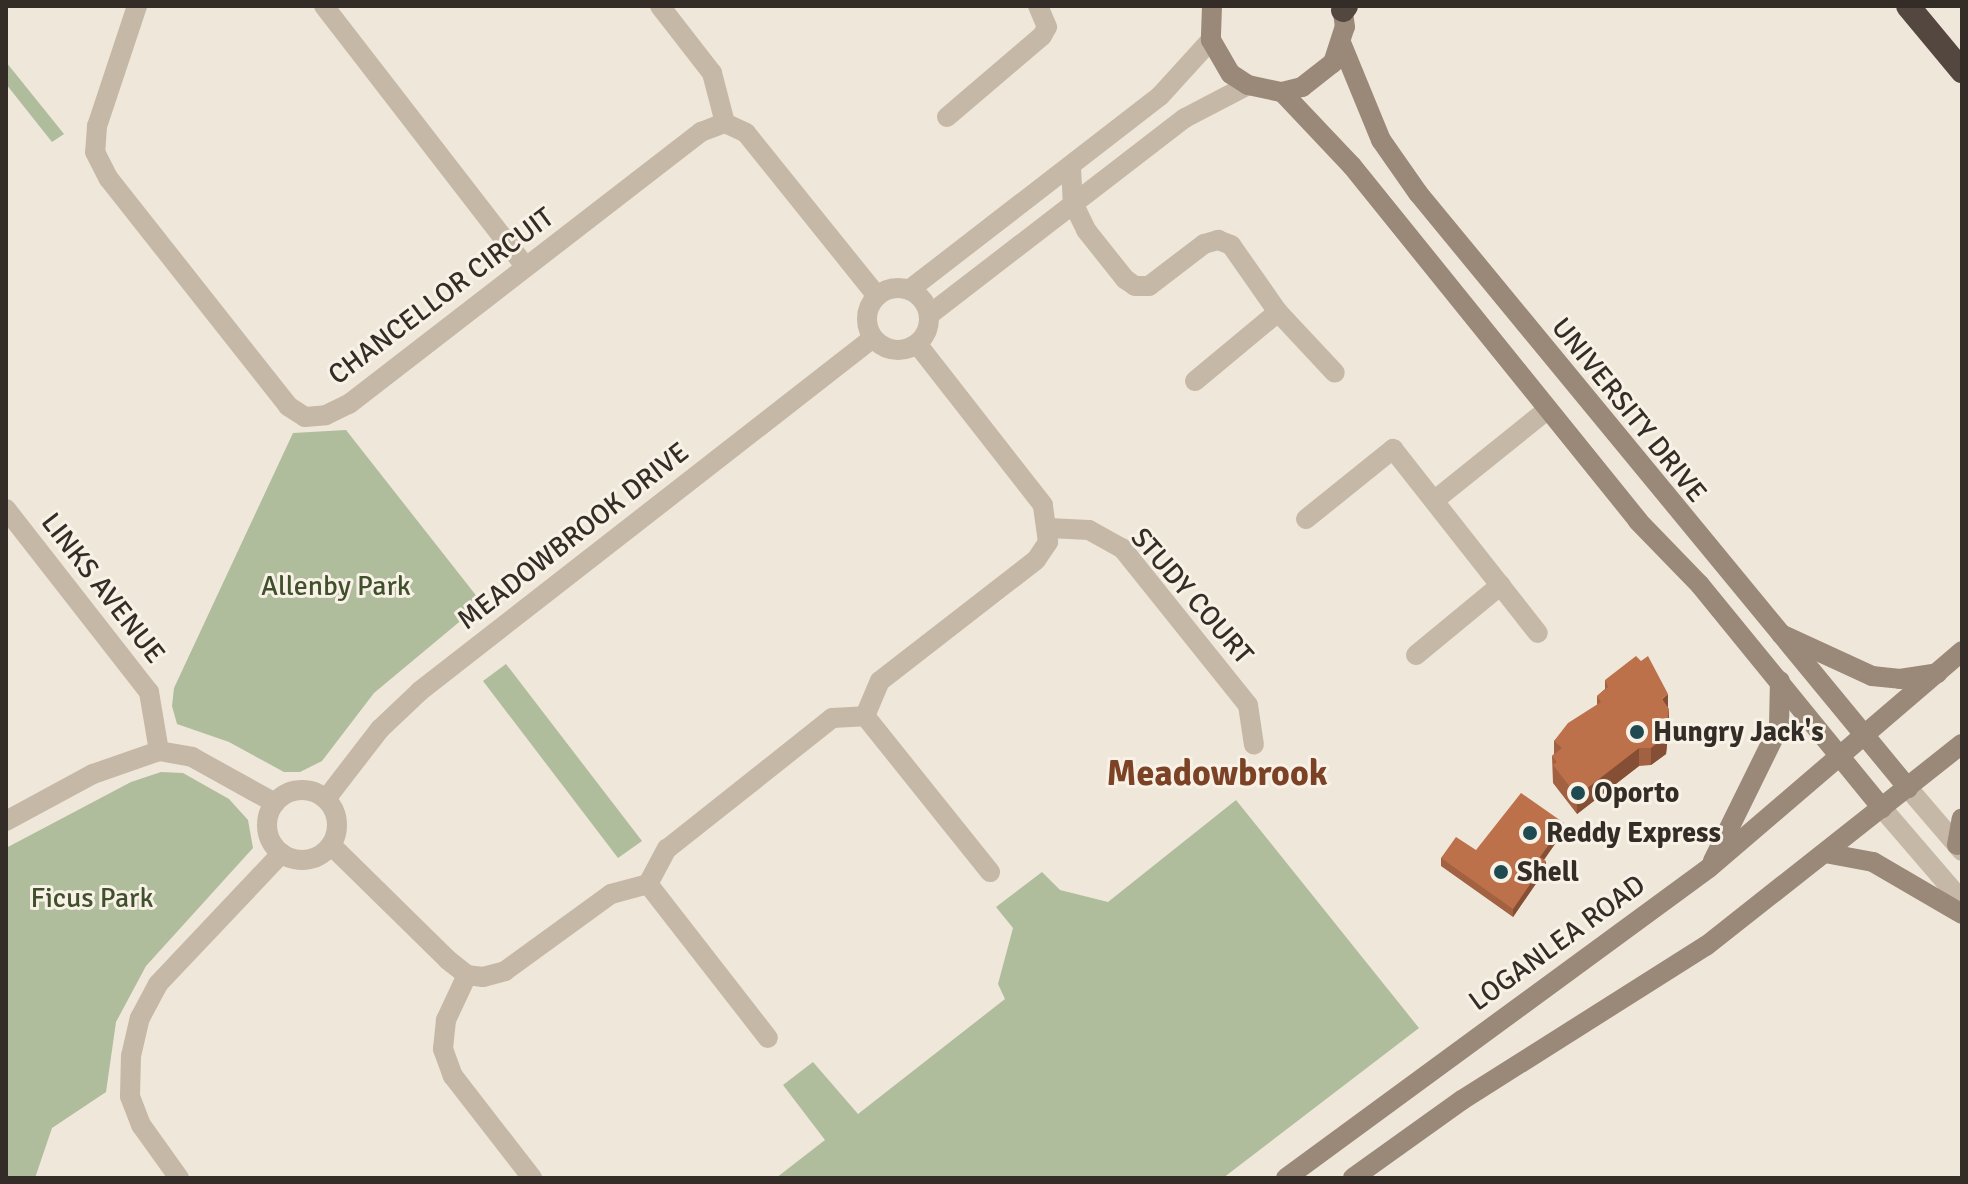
<!DOCTYPE html>
<html>
<head>
<meta charset="utf-8">
<style>
	body { margin:0 }
	#map { position:relative; width:1968px; height:1184px; overflow:hidden; background:#efe7da; font-family:Signika,sans-serif }
	div>[style] { position:absolute }
	[style*='--x'] { left:calc(var(--x)*1px); top:calc(var(--y)*1px); width:calc(var(--w)*1px); rotate:calc(var(--a)*1deg) }
	.green>* { inset:0; background:#afbd9c }
	.street>* { height:20px; margin:-10px; padding:0 10px; transform-origin:10px; border-radius:10px; background:#c6b8a7 }
	.street>.ring { margin:-10px; padding:0; box-sizing:content-box; background:none; border:20px solid #c6b8a7; border-radius:50% }
	.secondary>* { height:20px; margin:-10px; padding:0 10px; transform-origin:10px; border-radius:10px; background:#9a8879 }
	.highway>* { height:24px; margin:-12px; padding:0 12px; transform-origin:12px; border-radius:12px; background:#54473f }
	.wall>* { inset:0; background:#a26140 }
	.shaded-wall>* { inset:0; background:#844f34 }
	.building>* { inset:0; background:#bc714b }
	.dots>* { width:22px; height:22px; translate:-50% -50%; box-sizing:border-box; border:4px solid #f7f1e6; border-radius:50% }
	span { translate:-50% -50%; white-space:nowrap; text-align:center; line-height:1.15; -webkit-text-stroke:6px #f7f1e6; paint-order:stroke }
	.street-label { font-size:28px; color:#332c27 }
	.park-label { font-size:28px; color:#40502d }
	.poi-label { font-size:28px; color:#332c27; font-weight:700 }
	.left { translate:0 -50%; text-align:left }
	.district-label { font-size:36px; color:#7c4226; font-weight:700 }
	.frame { position:absolute; inset:0; border:8px solid #332c27; pointer-events:none }
</style>
</head>
<body>
<div id="map">
	<div class="green">
		<i style="clip-path:polygon(6px 62px,64px 134px,52px 142px,6px 84px)"></i>
		<i style="clip-path:polygon(346px 430px,482px 603px,374px 693px,322px 761px,300px 772px,284px 772px,229px 742px,177px 724px,172px 706px,174px 688px,293px 433px)"></i>
		<i style="clip-path:polygon(506px 664px,642px 841px,618px 858px,483px 681px)"></i>
		<i style="clip-path:polygon(161px 772px,183px 773px,229px 799px,248px 820px,253px 848px,146px 966px,116px 1022px,106px 1092px,52px 1128px,35px 1178px,6px 1178px,6px 848px,131px 782px)"></i>
		<i style="clip-path:polygon(1236px 800px,1419px 1028px,1223px 1178px,776px 1178px,825px 1140px,783px 1085px,813px 1062px,858px 1114px,1005px 999px,998px 984px,1013px 928px,996px 907px,1042px 872px,1060px 890px,1108px 902px)"></i>
	</div>
	<div class="street">
		<i style="--x:137;--y:6;--w:126;--a:108.4"></i>
		<i style="--x:97;--y:126;--w:26;--a:94"></i>
		<i style="--x:95;--y:152;--w:30;--a:63"></i>
		<i style="--x:109;--y:179;--w:289;--a:51.7"></i>
		<i style="--x:288;--y:406;--w:20;--a:33"></i>
		<i style="--x:305;--y:417;--w:21;--a:-5"></i>
		<i style="--x:326;--y:415;--w:25;--a:-26"></i>
		<i style="--x:349;--y:404;--w:445;--a:-37.7"></i>
		<i style="--x:701;--y:132;--w:26;--a:-21"></i>
		<i style="--x:324;--y:6;--w:330;--a:52.3"></i>
		<i style="--x:660;--y:6;--w:85;--a:52.2"></i>
		<i style="--x:712;--y:73;--w:52;--a:75.4"></i>
		<i style="--x:725;--y:123;--w:23;--a:25"></i>
		<i style="--x:746;--y:133;--w:209;--a:51.2"></i>
		<i style="--x:947;--y:117;--w:125;--a:-40.5"></i>
		<i style="--x:1042;--y:36;--w:10;--a:-61"></i>
		<i style="--x:1047;--y:27;--w:23;--a:-113"></i>
		<i style="--x:1071;--y:168;--w:35;--a:87"></i>
		<i style="--x:1073;--y:203;--w:30;--a:64"></i>
		<i style="--x:1086;--y:230;--w:63;--a:51.5"></i>
		<i style="--x:1125;--y:279;--w:12;--a:35"></i>
		<i style="--x:1135;--y:286;--w:14;--a:0"></i>
		<i style="--x:1149;--y:286;--w:69;--a:-37.4"></i>
		<i style="--x:1204;--y:244;--w:15;--a:-16"></i>
		<i style="--x:1218;--y:240;--w:14;--a:21"></i>
		<i style="--x:1231;--y:245;--w:82;--a:55"></i>
		<i style="--x:1278;--y:312;--w:83;--a:46.9"></i>
		<i class="ring" style="left:867px;top:288px;width:42px;height:42px"></i>
		<i style="--x:909;--y:290;--w:317;--a:-37.7"></i>
		<i style="--x:1160;--y:96;--w:76;--a:-47.7"></i>
		<i style="--x:929;--y:315;--w:323;--a:-37.6"></i>
		<i style="--x:1185;--y:118;--w:71;--a:-27.6"></i>
		<i style="--x:1195;--y:381;--w:108;--a:-39.7"></i>
		<i style="--x:1435;--y:500;--w:144;--a:-38.8"></i>
		<i style="--x:6;--y:509;--w:232;--a:52"></i>
		<i style="--x:149;--y:692;--w:60;--a:80.4"></i>
		<i style="--x:1306;--y:519;--w:112;--a:-38.8"></i>
		<i style="--x:1393;--y:449;--w:234;--a:51.8"></i>
		<i style="--x:1048;--y:528;--w:41;--a:2.8"></i>
		<i style="--x:1089;--y:530;--w:38;--a:29"></i>
		<i style="--x:1122;--y:548;--w:201;--a:51.3"></i>
		<i style="--x:1248;--y:705;--w:40;--a:81.5"></i>
		<i style="--x:1416;--y:655;--w:110;--a:-39.5"></i>
		<i style="--x:865;--y:716;--w:200;--a:51.3"></i>
		<i style="--x:1908;--y:788;--w:83;--a:49.4"></i>
		<i class="ring" style="left:267px;top:790px;width:50px;height:50px"></i>
		<i style="--x:326;--y:799;--w:88;--a:-52.4"></i>
		<i style="--x:380;--y:729;--w:55;--a:-43.5"></i>
		<i style="--x:420;--y:691;--w:574;--a:-37.93"></i>
		<i style="--x:1882;--y:808;--w:123;--a:49.3"></i>
		<i style="--x:6;--y:821;--w:99;--a:-28.4"></i>
		<i style="--x:93;--y:774;--w:70;--a:-19.2"></i>
		<i style="--x:159;--y:751;--w:34;--a:10"></i>
		<i style="--x:192;--y:757;--w:95;--a:29"></i>
		<i style="--x:331;--y:845;--w:164;--a:44.5"></i>
		<i style="--x:448;--y:960;--w:24;--a:38"></i>
		<i style="--x:467;--y:975;--w:16;--a:7"></i>
		<i style="--x:483;--y:977;--w:23;--a:-15"></i>
		<i style="--x:505;--y:971;--w:131;--a:-36"></i>
		<i style="--x:611;--y:894;--w:38;--a:-15"></i>
		<i style="--x:648;--y:884;--w:40;--a:-62"></i>
		<i style="--x:667;--y:849;--w:211;--a:-38.4"></i>
		<i style="--x:832;--y:718;--w:33;--a:-3"></i>
		<i style="--x:865;--y:716;--w:38;--a:-67"></i>
		<i style="--x:880;--y:681;--w:197;--a:-37.8"></i>
		<i style="--x:1036;--y:560;--w:22;--a:-56"></i>
		<i style="--x:1048;--y:542;--w:37;--a:-98"></i>
		<i style="--x:1043;--y:505;--w:204;--a:-128"></i>
		<i style="--x:648;--y:884;--w:195;--a:52.1"></i>
		<i style="--x:467;--y:975;--w:50;--a:115"></i>
		<i style="--x:446;--y:1020;--w:29;--a:96"></i>
		<i style="--x:443;--y:1049;--w:29;--a:70"></i>
		<i style="--x:453;--y:1076;--w:129;--a:52.2"></i>
		<i style="--x:179;--y:1178;--w:65;--a:-125.6"></i>
		<i style="--x:141;--y:1125;--w:31;--a:-111"></i>
		<i style="--x:130;--y:1096;--w:40;--a:-88.6"></i>
		<i style="--x:131;--y:1056;--w:39;--a:-77"></i>
		<i style="--x:140;--y:1018;--w:38;--a:-62"></i>
		<i style="--x:158;--y:984;--w:180;--a:-46.6"></i>
	</div>
	<div class="secondary">
		<i style="--x:1212;--y:6;--w:34;--a:92"></i>
		<i style="--x:1211;--y:40;--w:39;--a:60"></i>
		<i style="--x:1231;--y:74;--w:20;--a:33"></i>
		<i style="--x:1248;--y:85;--w:35;--a:12"></i>
		<i style="--x:1282;--y:92;--w:21;--a:-14"></i>
		<i style="--x:1302;--y:87;--w:39;--a:-38"></i>
		<i style="--x:1333;--y:63;--w:38;--a:-72"></i>
		<i style="--x:1345;--y:27;--w:21;--a:-98"></i>
		<i style="--x:1342;--y:45;--w:103;--a:67.7"></i>
		<i style="--x:1381;--y:140;--w:65;--a:55.1"></i>
		<i style="--x:1418;--y:193;--w:771;--a:50.53"></i>
		<i style="--x:1282;--y:92;--w:102;--a:46.6"></i>
		<i style="--x:1352;--y:166;--w:456;--a:51.1"></i>
		<i style="--x:1638;--y:521;--w:89;--a:45.9"></i>
		<i style="--x:1700;--y:585;--w:288;--a:50.8"></i>
		<i style="--x:1781;--y:634;--w:100;--a:24.8"></i>
		<i style="--x:1872;--y:676;--w:28;--a:6"></i>
		<i style="--x:1900;--y:679;--w:38;--a:-9"></i>
		<i style="--x:1957;--y:845;--w:27;--a:-80"></i>
		<i style="--x:1825;--y:853;--w:49;--a:10.6"></i>
		<i style="--x:1873;--y:862;--w:103;--a:30.3"></i>
		<i style="--x:1713;--y:861;--w:149;--a:-63.8"></i>
		<i style="--x:1779;--y:727;--w:46;--a:-88.8"></i>
		<i style="--x:1286;--y:1178;--w:524;--a:-36.24"></i>
		<i style="--x:1709;--y:868;--w:333;--a:-40.6"></i>
		<i style="--x:1353;--y:1178;--w:134;--a:-35.6"></i>
		<i style="--x:1462;--y:1100;--w:289;--a:-32.3"></i>
		<i style="--x:1706;--y:946;--w:326;--a:-38.3"></i>
	</div>
	<div class="highway">
		<i style="--x:1908;--y:6;--w:85;--a:50.3"></i>
		<i style="--x:1343;--y:10;--w:5;--a:-53"></i>
	</div>
	<div class="wall">
		<i style="clip-path:polygon(1605px 680px,1668px 707px,1669px 726px,1666px 754px,1651px 765px,1639px 766px,1577px 814px,1553px 783px,1552px 756px,1554px 754px,1554px 741px,1597px 705px,1597px 696px,1605px 689px)"></i>
		<i style="clip-path:polygon(1564px 831px,1544px 860px,1546px 869px,1513px 917px,1441px 866px,1441px 858px)"></i>
	</div>
	<div class="shaded-wall">
		<i style="clip-path:polygon(1668px 694px,1668px 712px,1662px 699px)"></i>
		<i style="clip-path:polygon(1669px 709px,1669px 726px,1666px 754px,1651px 765px,1651px 748px)"></i>
		<i style="clip-path:polygon(1639px 748px,1639px 766px,1577px 814px,1577px 796px)"></i>
		<i style="clip-path:polygon(1564px 823px,1564px 831px,1540px 865px,1540px 857px)"></i>
		<i style="clip-path:polygon(1546px 861px,1546px 869px,1513px 917px,1513px 909px)"></i>
	</div>
	<div class="building">
		<i style="clip-path:polygon(1636px 656px,1641px 661px,1648px 656px,1668px 694px,1662px 699px,1669px 709px,1666px 736px,1651px 748px,1639px 748px,1577px 796px,1553px 765px,1557px 762px,1552px 756px,1562px 748px,1554px 741px,1568px 723px,1601px 702px,1597px 696px,1608px 687px,1605px 680px)"></i>
		<i style="clip-path:polygon(1521px 793px,1564px 823px,1540px 857px,1546px 861px,1513px 909px,1441px 858px,1456px 837px,1476px 850px)"></i>
	</div>
	<div class="dots">
		<i style="left:1637px;top:732px;background:#204a52"></i>
		<i style="left:1578px;top:793px;background:#204a52"></i>
		<i style="left:1530px;top:833px;background:#204a52"></i>
		<i style="left:1501px;top:872px;background:#204a52"></i>
	</div>
	<div class="street-label">
		<span style="left:441px;top:296px;rotate:-37deg">CHANCELLOR CIRCUIT</span>
		<span style="left:1629px;top:410px;rotate:51deg">UNIVERSITY DRIVE</span>
		<span style="left:573px;top:536px;rotate:-38deg">MEADOWBROOK DRIVE</span>
		<span style="left:103px;top:588px;rotate:52deg">LINKS AVENUE</span>
		<span style="left:1192px;top:596px;rotate:49deg">STUDY COURT</span>
		<span style="left:1557px;top:943px;rotate:-36deg">LOGANLEA ROAD</span>
	</div>
	<div class="park-label">
		<span style="left:336px;top:586px">Allenby Park</span>
		<span style="left:92px;top:898px">Ficus Park</span>
	</div>
	<div class="poi-label">
		<span class="left" style="left:1653px;top:732px">Hungry Jack's</span>
		<span class="left" style="left:1594px;top:793px">Oporto</span>
		<span class="left" style="left:1546px;top:833px">Reddy Express</span>
		<span class="left" style="left:1517px;top:872px">Shell</span>
	</div>
	<div class="district-label">
		<span style="left:1217px;top:774px">Meadowbrook</span>
	</div>
	<div class="frame"></div>
</div>
</body>
</html>
